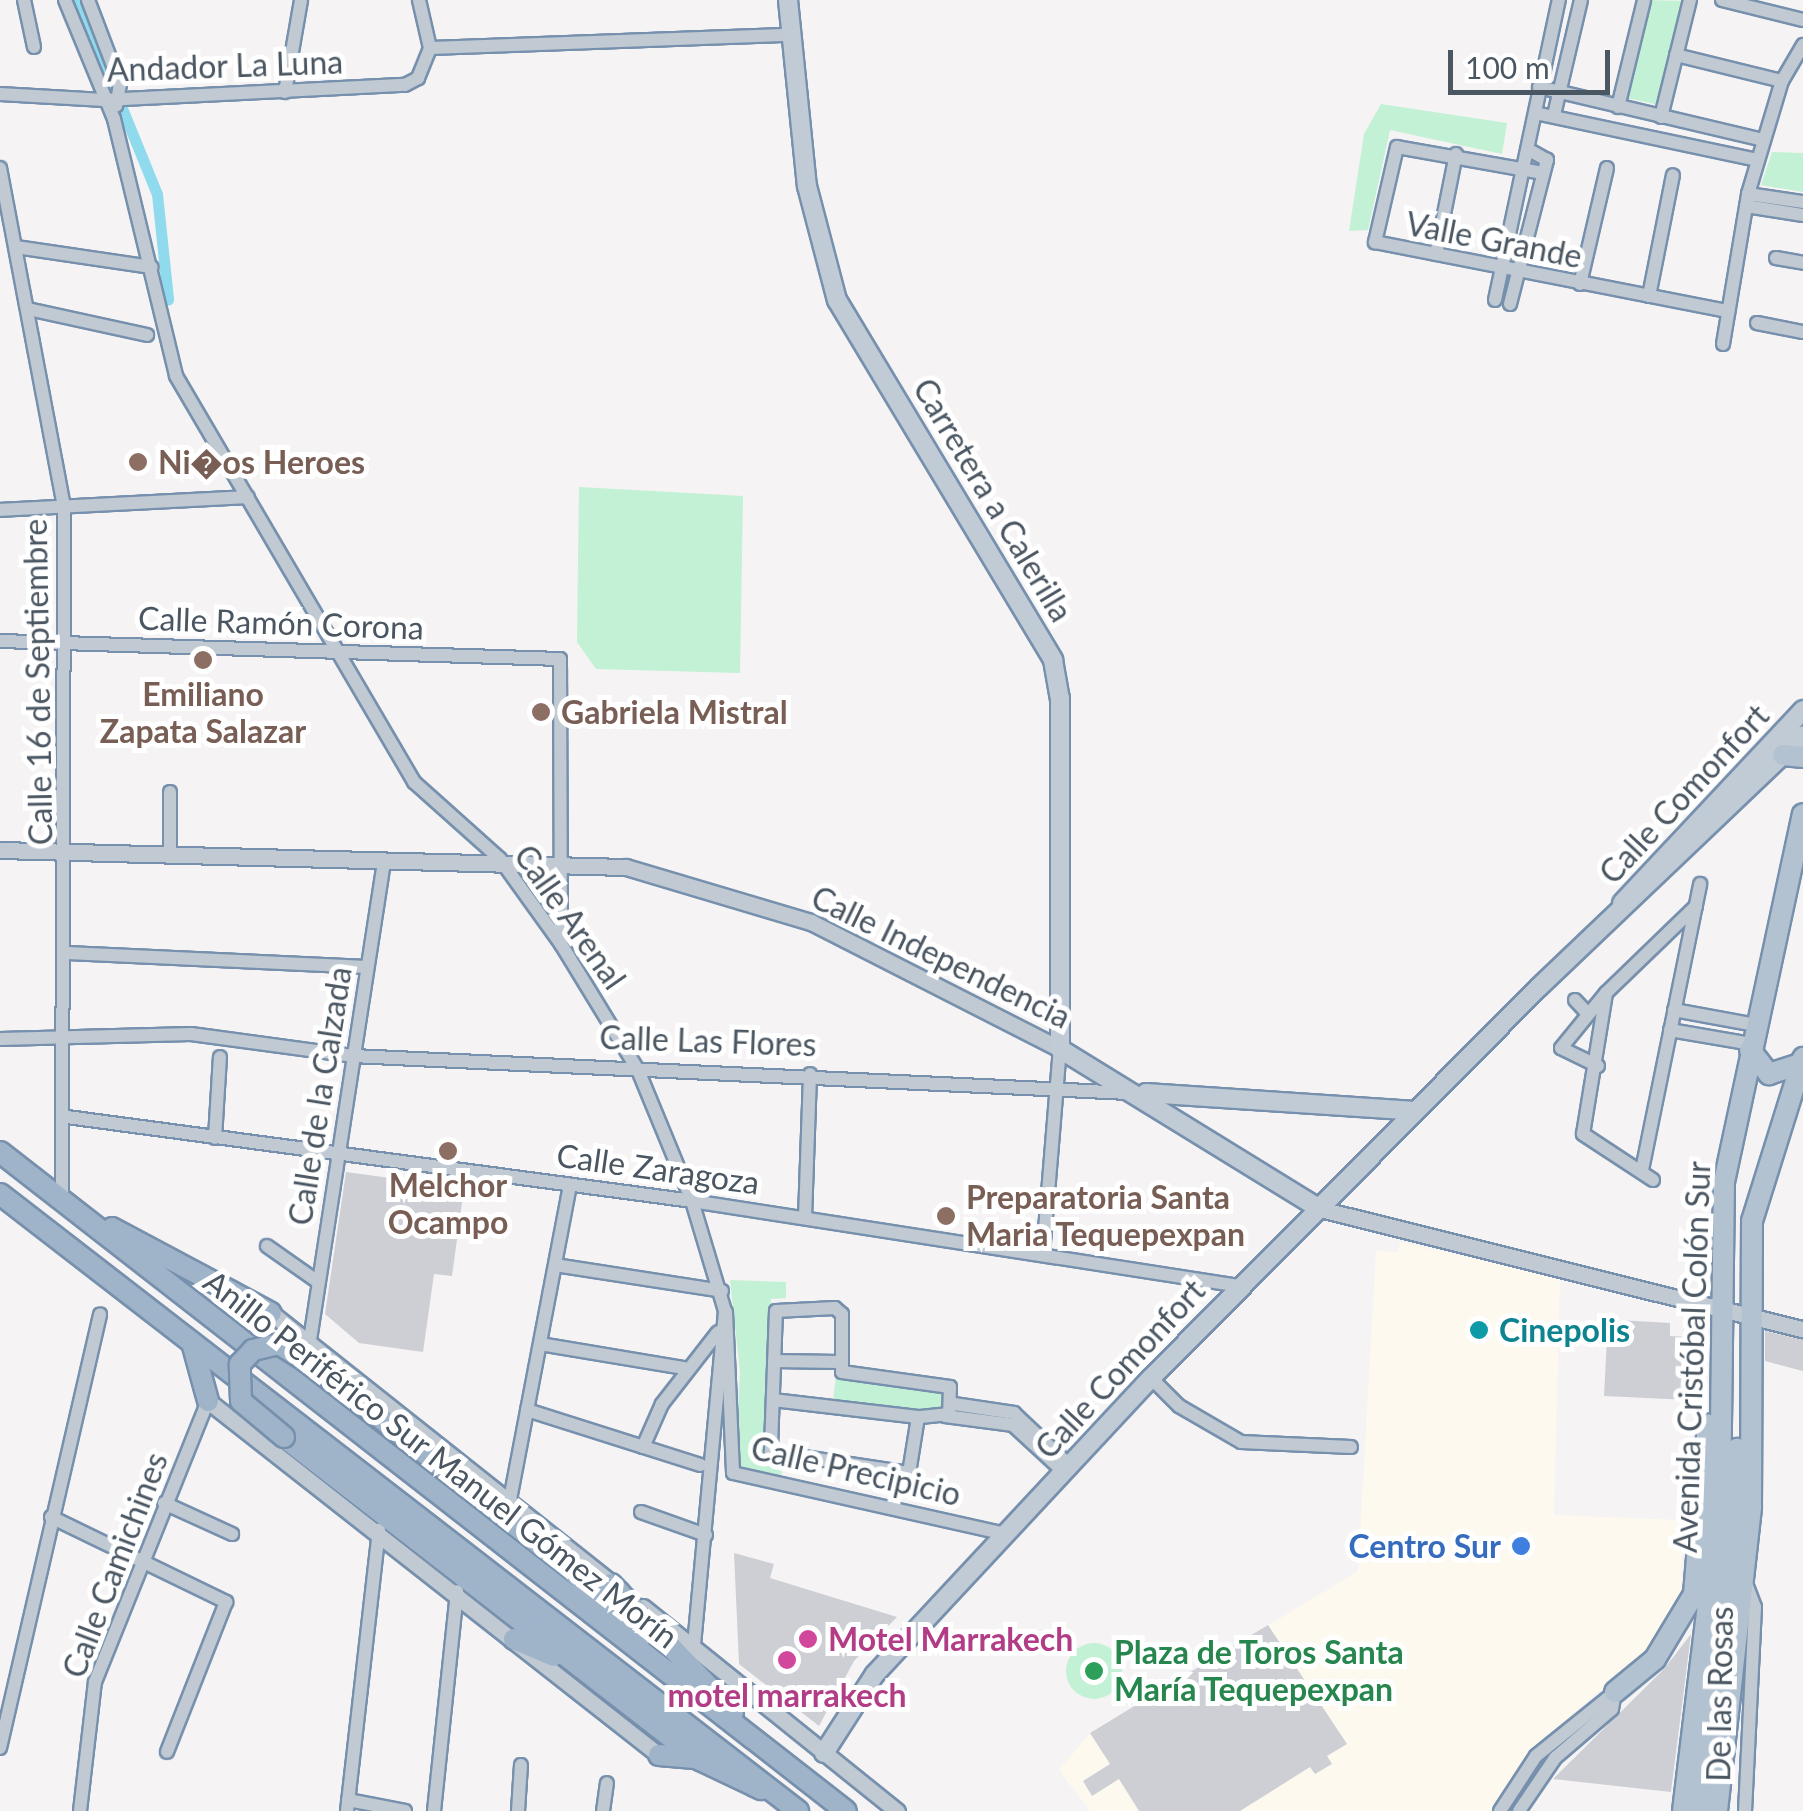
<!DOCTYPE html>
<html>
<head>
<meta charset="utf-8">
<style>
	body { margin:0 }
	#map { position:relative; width:1803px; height:1811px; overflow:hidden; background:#f5f3f3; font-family:Lato,sans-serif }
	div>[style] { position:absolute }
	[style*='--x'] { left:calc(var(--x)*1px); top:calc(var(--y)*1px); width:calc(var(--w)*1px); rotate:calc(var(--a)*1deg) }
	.commercial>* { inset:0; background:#fdf9ef }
	.green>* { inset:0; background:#c3f1d5 }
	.round { border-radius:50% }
	.canal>* { height:11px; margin:-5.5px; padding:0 5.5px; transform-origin:5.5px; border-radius:5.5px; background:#90daee }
	.building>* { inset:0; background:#cdcfd5 }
	.roads { filter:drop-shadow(2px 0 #7690ad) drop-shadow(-2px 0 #7690ad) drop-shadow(0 2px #7690ad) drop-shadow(0 -2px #7690ad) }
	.minor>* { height:12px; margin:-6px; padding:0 6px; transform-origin:6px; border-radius:6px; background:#c1cad2 }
	.tertiary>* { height:15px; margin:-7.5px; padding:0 7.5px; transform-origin:7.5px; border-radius:7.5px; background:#c1cad2 }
	.secondary>* { height:18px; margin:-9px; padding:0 9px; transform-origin:9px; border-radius:9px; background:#c1cbd6 }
	.primary>* { height:20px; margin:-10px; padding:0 10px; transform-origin:10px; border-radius:10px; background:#b3c2d1 }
	.trunk>* { height:20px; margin:-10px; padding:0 10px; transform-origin:10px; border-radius:10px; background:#9fb4c9 }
	.bridges { filter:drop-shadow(2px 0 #7690ad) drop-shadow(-2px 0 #7690ad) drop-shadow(0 2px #7690ad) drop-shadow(0 -2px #7690ad) }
	.trunk-bridge>* { height:20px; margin:-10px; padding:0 10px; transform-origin:10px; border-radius:10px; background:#9fb4c9 }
	.dots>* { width:28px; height:28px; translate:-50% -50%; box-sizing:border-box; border:5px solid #fff; border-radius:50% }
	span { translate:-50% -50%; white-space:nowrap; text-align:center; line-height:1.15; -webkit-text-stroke:10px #fff; paint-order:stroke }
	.street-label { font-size:32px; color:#4a5661 }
	.education-label { font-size:32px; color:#785e54; font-weight:700 }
	.left { translate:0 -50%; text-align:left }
	.culture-label { font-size:32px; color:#0d838f; font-weight:700 }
	.shop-label { font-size:32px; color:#366cbe; font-weight:700 }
	.right { translate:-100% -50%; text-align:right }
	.hotel-label { font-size:32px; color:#b23c85; font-weight:700 }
	.leisure-label { font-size:32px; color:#27864d; font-weight:700 }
	.scale { position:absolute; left:1448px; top:50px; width:162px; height:45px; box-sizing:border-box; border:5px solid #4a5661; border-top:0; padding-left:12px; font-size:30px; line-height:35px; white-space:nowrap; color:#4a5661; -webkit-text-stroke:8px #fff; paint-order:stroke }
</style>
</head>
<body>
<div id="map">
	<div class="commercial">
		<i style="clip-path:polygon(1400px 1242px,1560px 1278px,1554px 1515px,1682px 1520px,1681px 1602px,1671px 1631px,1533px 1747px,1490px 1811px,1090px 1811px,1059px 1770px,1090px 1733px,1358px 1571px,1376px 1251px,1398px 1252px)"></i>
	</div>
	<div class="green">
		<i style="clip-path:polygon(1646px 0,1684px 1px,1659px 105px,1622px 97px)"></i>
		<i style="clip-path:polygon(1381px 104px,1507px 123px,1502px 154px,1390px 130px,1368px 230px,1349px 231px,1364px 134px)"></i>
		<i style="clip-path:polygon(1772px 152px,1803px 153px,1803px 192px,1761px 185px)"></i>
		<i style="clip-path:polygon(579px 487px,743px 496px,740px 673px,596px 669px,577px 642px)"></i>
		<i style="clip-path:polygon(730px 1280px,786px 1282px,786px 1298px,771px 1299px,766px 1455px,785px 1459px,780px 1479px,735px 1464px,740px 1372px)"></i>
		<i style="clip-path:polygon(836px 1374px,945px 1387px,948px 1406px,912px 1412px,833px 1402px)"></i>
		<i class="round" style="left:1066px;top:1643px;width:56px;height:56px"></i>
	</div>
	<div class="canal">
		<i style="--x:77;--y:0;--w:99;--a:67.3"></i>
		<i style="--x:122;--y:108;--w:93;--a:67.9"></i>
		<i style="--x:157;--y:194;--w:106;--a:84"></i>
	</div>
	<div class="building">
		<i style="clip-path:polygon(346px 1172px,464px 1188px,452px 1276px,434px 1274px,423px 1352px,359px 1343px,325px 1314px)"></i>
		<i style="clip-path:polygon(1618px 1320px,1670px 1323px,1670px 1336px,1692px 1337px,1689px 1400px,1604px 1396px,1607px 1338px,1617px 1338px)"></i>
		<i style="clip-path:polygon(1765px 1331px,1803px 1340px,1803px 1371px,1765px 1361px)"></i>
		<i style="clip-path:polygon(734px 1553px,774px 1564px,770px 1578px,897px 1617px,854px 1661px,819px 1726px,739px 1664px)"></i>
		<i style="clip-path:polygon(1268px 1625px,1347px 1744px,1327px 1756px,1332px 1764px,1315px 1774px,1310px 1767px,1240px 1811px,1139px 1811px,1119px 1779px,1092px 1796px,1083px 1781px,1110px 1764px,1090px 1733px)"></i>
		<i style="clip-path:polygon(1691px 1634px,1671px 1792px,1553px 1779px,1664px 1669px)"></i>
	</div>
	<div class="roads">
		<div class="minor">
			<i style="--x:24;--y:0;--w:48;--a:78"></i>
			<i style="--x:65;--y:0;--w:129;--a:67.6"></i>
			<i style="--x:114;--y:119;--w:264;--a:76.4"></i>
			<i style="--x:176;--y:376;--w:471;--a:59.6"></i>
			<i style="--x:414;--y:782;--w:115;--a:41.8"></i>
			<i style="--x:500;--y:859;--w:105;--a:54.3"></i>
			<i style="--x:561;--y:944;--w:148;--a:58.6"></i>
			<i style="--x:638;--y:1070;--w:142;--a:67.6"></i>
			<i style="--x:692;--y:1201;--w:115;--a:73.3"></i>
			<i style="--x:725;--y:1311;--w:335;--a:95.3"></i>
			<i style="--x:88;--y:0;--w:90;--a:69.1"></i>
			<i style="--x:120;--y:84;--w:22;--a:100"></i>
			<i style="--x:419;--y:0;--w:49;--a:77.1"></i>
			<i style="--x:1722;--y:0;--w:83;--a:13.9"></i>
			<i style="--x:430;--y:48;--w:361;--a:-2.1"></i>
			<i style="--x:1676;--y:55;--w:109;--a:13.8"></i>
			<i style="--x:1539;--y:87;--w:231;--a:13.3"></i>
			<i style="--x:285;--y:92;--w:93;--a:-80.1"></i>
			<i style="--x:0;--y:94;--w:104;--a:3.3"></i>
			<i style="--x:104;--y:100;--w:301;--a:-2.9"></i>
			<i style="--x:405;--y:85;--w:15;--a:-28"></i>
			<i style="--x:418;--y:78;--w:32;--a:-68"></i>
			<i style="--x:1618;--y:107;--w:110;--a:-76.3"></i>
			<i style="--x:1535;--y:113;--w:228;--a:11.9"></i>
			<i style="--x:1554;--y:115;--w:118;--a:-76.8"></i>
			<i style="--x:1661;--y:117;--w:121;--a:-76.1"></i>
			<i style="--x:0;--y:168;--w:345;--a:79.3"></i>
			<i style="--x:64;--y:507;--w:694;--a:90.17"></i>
			<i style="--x:1543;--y:173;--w:148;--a:-169.9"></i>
			<i style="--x:1397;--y:147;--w:98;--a:103"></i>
			<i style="--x:1375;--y:242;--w:360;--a:11.1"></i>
			<i style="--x:1748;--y:194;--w:56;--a:8.3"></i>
			<i style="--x:1746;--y:206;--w:58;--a:9"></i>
			<i style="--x:16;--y:247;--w:137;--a:8.4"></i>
			<i style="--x:1436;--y:254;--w:102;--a:-78.7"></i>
			<i style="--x:1776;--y:258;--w:27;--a:10"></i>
			<i style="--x:1580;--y:284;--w:119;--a:-76.9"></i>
			<i style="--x:1649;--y:296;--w:123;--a:-78.8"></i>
			<i style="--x:1495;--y:300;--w:307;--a:-78"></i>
			<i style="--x:1510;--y:304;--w:149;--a:-75.6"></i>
			<i style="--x:1547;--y:160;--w:21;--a:-151"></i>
			<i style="--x:28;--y:309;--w:122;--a:12.3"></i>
			<i style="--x:1757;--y:323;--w:47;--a:11.1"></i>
			<i style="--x:1723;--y:344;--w:152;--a:-80.5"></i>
			<i style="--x:1748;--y:194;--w:118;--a:-73.3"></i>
			<i style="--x:1782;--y:81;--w:42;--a:-59.7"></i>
			<i style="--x:0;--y:510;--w:248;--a:-3"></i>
			<i style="--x:0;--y:641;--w:560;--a:1.84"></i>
			<i style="--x:560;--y:659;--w:285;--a:89.8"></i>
			<i style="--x:170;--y:792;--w:63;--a:90"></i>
			<i style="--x:68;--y:953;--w:299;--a:2.7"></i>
			<i style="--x:1575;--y:1000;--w:18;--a:47"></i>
			<i style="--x:1674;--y:1010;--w:83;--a:10.4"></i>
			<i style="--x:1670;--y:1030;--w:82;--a:9.8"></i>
			<i style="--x:0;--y:1039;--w:191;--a:-1.5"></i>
			<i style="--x:191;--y:1034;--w:163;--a:7.7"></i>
			<i style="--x:353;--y:1056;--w:778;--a:2.73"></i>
			<i style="--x:1598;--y:1066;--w:41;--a:-154.1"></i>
			<i style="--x:1561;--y:1048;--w:71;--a:-50.7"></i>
			<i style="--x:67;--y:1117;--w:631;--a:7.65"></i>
			<i style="--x:692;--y:1201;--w:555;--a:8.82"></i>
			<i style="--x:215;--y:1138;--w:81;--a:-86.5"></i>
			<i style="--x:1642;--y:1170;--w:292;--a:-78.5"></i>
			<i style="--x:1653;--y:1180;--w:84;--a:-146.7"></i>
			<i style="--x:1583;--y:1134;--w:143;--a:-80.7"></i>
			<i style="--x:1606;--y:993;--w:125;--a:-44"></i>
			<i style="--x:805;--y:1218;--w:144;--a:-88"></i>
			<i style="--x:267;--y:1246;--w:62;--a:35.2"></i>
			<i style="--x:1043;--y:1254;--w:206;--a:-85.3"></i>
			<i style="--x:555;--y:1265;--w:169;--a:8.8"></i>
			<i style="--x:726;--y:1312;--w:161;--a:87.5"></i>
			<i style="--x:733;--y:1473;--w:280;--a:12.6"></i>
			<i style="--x:310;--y:1340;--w:486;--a:-81.2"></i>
			<i style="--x:540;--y:1344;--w:151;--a:9.5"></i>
			<i style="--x:774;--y:1361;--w:65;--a:0.9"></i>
			<i style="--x:1151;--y:1378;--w:40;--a:45"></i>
			<i style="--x:1179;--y:1406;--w:72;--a:30.1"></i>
			<i style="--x:1241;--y:1442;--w:110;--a:2.6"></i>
			<i style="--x:773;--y:1400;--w:146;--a:6.7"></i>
			<i style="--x:918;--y:1417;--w:57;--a:99.1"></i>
			<i style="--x:909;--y:1473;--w:140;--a:-171.3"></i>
			<i style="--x:771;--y:1452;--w:5;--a:-90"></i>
			<i style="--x:771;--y:1447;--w:136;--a:-87.9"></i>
			<i style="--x:776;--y:1311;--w:59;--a:-2.9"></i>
			<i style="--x:835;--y:1308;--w:9;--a:41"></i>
			<i style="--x:842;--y:1314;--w:58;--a:90"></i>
			<i style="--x:842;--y:1372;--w:109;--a:7.9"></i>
			<i style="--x:950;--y:1387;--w:27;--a:92"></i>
			<i style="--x:949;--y:1414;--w:31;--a:174"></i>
			<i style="--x:954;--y:1404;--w:61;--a:8.5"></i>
			<i style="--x:1014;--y:1413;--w:77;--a:43.4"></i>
			<i style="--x:527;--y:1410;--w:182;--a:17.6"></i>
			<i style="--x:945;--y:1416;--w:69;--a:7.5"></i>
			<i style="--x:1013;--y:1425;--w:69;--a:42.7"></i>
			<i style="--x:643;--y:1447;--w:47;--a:-66.2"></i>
			<i style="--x:662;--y:1404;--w:91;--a:-52.1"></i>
			<i style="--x:164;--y:1503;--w:75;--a:24.5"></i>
			<i style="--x:509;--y:1505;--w:326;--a:-79.2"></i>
			<i style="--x:641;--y:1512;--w:69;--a:19.5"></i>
			<i style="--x:51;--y:1517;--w:195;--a:25.9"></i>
			<i style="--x:226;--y:1602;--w:161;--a:111.5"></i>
			<i style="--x:1745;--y:1581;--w:28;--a:69"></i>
			<i style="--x:1755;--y:1607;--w:204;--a:92.8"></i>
			<i style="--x:0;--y:1748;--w:445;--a:-77"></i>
			<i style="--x:348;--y:1800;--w:58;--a:10.9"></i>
			<i style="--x:80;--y:1811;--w:130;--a:-83.4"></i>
			<i style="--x:95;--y:1682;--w:303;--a:-68.1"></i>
			<i style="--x:347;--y:1811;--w:283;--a:-83.5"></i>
			<i style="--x:434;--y:1811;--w:221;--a:-84"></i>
			<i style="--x:518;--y:1811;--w:46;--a:-86.3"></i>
			<i style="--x:603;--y:1811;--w:28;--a:-82"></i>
			<i style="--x:1500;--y:1811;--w:66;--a:-56.8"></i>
			<i style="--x:1536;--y:1756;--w:102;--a:-39"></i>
			<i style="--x:1519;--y:1811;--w:64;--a:-55.8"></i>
			<i style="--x:1555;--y:1758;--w:75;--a:-40.7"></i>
			<i style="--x:1612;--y:1709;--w:17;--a:-80"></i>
		</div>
		<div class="tertiary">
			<i style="--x:0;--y:850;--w:626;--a:1.56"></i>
			<i style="--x:626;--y:867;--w:193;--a:16.6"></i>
			<i style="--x:811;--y:922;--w:280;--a:27"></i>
			<i style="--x:1320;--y:1209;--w:498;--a:14"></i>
			<i style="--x:271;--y:1313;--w:446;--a:38.4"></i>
			<i style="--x:208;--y:1401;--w:573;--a:38.13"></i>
			<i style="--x:643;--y:1607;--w:326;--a:38.8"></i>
		</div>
		<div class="secondary">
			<i style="--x:788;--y:0;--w:187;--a:84.2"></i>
			<i style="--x:807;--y:186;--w:118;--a:75.3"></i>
			<i style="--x:837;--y:300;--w:420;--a:59"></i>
			<i style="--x:1053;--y:660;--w:39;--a:80"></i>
			<i style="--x:1060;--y:698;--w:351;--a:90"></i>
			<i style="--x:1060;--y:1049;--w:305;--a:31.6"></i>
			<i style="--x:1622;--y:903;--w:265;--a:-46.8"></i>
			<i style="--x:1146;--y:1093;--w:270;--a:3.8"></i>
			<i style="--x:824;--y:1753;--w:94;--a:-57.2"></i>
			<i style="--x:875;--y:1674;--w:405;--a:-47"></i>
			<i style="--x:1151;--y:1378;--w:549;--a:-45.22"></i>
			<i style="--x:1538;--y:988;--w:366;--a:-43.6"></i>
		</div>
		<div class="primary">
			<i style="--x:1783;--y:755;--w:20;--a:6"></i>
			<i style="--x:1750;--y:1050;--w:31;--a:52"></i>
			<i style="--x:1769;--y:1074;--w:35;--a:-18"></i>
			<i style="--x:1615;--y:1692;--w:52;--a:-39.5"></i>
			<i style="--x:1655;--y:1659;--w:76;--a:-59"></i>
			<i style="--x:1694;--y:1594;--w:170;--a:-85.3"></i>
			<i style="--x:1683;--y:1811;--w:306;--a:-83.1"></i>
			<i style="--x:1720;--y:1507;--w:325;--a:-89.3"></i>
			<i style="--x:1724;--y:1182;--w:376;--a:-77.9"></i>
			<i style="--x:1701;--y:1811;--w:364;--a:-84.3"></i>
			<i style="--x:1717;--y:1811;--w:306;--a:-83.6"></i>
			<i style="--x:1751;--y:1507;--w:286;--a:-89.8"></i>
			<i style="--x:1752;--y:1221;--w:171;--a:-72.6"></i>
		</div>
		<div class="trunk">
			<i style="--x:0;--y:1152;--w:1072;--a:37.92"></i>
			<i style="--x:0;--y:1194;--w:1009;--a:37.71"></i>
			<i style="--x:112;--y:1228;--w:180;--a:28.1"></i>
			<i style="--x:193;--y:1346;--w:57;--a:74.7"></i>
			<i style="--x:320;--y:1370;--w:317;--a:38.5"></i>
			<i style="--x:568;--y:1567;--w:101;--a:44.6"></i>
			<i style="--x:284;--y:1437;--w:527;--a:37.83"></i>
			<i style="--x:700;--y:1760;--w:68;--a:25.4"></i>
			<i style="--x:611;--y:1584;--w:177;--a:46.4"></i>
			<i style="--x:514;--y:1639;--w:43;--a:23"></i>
			<i style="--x:659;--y:1755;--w:38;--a:5"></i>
		</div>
	</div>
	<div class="bridges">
		<div class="trunk-bridge">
			<i style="--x:284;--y:1437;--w:56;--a:-140.1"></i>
			<i style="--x:241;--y:1401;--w:37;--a:-92"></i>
			<i style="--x:240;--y:1364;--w:19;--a:-47"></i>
			<i style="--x:253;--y:1350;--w:27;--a:-13"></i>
			<i style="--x:279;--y:1344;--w:49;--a:32.4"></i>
		</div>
	</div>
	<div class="dots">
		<i style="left:138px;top:462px;background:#8d6e63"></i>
		<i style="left:203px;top:660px;background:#8d6e63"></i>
		<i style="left:541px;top:712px;background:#8d6e63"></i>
		<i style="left:448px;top:1151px;background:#8d6e63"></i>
		<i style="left:946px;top:1216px;background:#8d6e63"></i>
		<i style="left:1479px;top:1330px;background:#0f9aa8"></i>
		<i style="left:1521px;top:1546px;background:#3f7fe0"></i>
		<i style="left:808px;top:1639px;background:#d1479c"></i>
		<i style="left:787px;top:1660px;background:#d1479c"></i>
		<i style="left:1094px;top:1671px;background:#2e9e5b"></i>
	</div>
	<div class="street-label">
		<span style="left:225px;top:66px;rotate:-2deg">Andador La Luna</span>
		<span style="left:1494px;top:240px;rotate:11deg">Valle Grande</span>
		<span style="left:993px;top:500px;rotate:59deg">Carretera a Calerilla</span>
		<span style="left:281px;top:623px;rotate:2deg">Calle Ramón Corona</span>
		<span style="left:38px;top:682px;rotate:-91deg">Calle 16 de Septiembre</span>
		<span style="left:1684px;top:794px;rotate:-47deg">Calle Comonfort</span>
		<span style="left:570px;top:917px;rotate:55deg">Calle Arenal</span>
		<span style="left:941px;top:957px;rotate:26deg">Calle Independencia</span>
		<span style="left:708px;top:1041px;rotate:2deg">Calle Las Flores</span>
		<span style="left:320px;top:1096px;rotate:-81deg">Calle de la Calzada</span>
		<span style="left:658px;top:1169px;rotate:8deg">Calle Zaragoza</span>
		<span style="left:1692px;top:1357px;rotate:-88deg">Avenida Cristóbal Colón Sur</span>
		<span style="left:1120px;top:1369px;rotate:-47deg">Calle Comonfort</span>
		<span style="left:441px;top:1459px;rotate:38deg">Anillo Periférico Sur Manuel Gómez Morín</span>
		<span style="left:856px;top:1471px;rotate:13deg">Calle Precipicio</span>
		<span style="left:115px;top:1565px;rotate:-69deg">Calle Camichines</span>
		<span style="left:1720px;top:1694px;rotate:-89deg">De las Rosas</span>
	</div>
	<div class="education-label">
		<span class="left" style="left:158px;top:462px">Ni�os Heroes</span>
		<span style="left:203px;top:713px">Emiliano<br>Zapata Salazar</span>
		<span class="left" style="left:561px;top:712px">Gabriela Mistral</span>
		<span style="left:448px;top:1204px">Melchor<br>Ocampo</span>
		<span class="left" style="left:966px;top:1216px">Preparatoria Santa<br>Maria Tequepexpan</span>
	</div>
	<div class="culture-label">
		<span class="left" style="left:1499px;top:1330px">Cinepolis</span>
	</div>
	<div class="shop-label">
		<span class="right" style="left:1501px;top:1546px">Centro Sur</span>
	</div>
	<div class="hotel-label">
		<span class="left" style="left:828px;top:1639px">Motel Marrakech</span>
		<span style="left:787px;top:1695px">motel marrakech</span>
	</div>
	<div class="leisure-label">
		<span class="left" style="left:1114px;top:1671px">Plaza de Toros Santa<br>María Tequepexpan</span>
	</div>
	<div class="scale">100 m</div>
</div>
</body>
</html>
